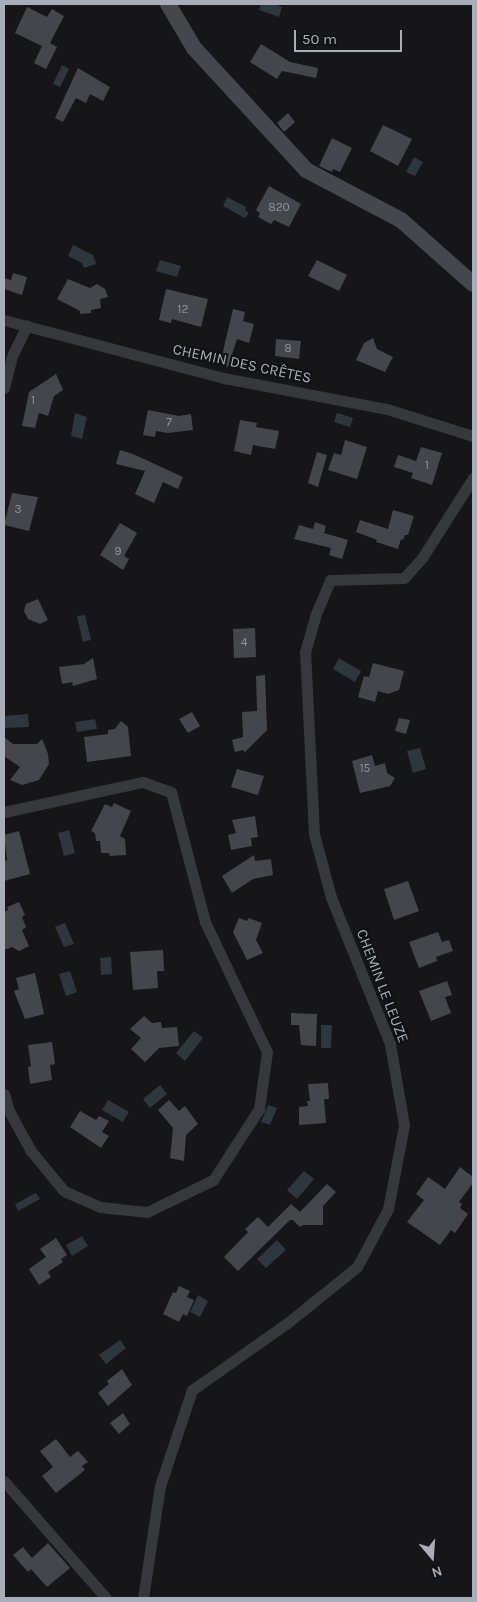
<!DOCTYPE html>
<html>
<head>
<meta charset="utf-8">
<style>
	body { margin:0 }
	#map { position:relative; width:477px; height:1602px; overflow:hidden; background:#161618; font-family:Karla,sans-serif }
	div>[style] { position:absolute }
	[style*='--x'] { left:calc(var(--x)*1px); top:calc(var(--y)*1px); width:calc(var(--w)*1px); rotate:calc(var(--a)*1deg) }
	.water>* { inset:0; background:#2e373d }
	.building>* { inset:0; background:#45464b }
	.street>* { height:11px; margin:-5.5px; padding:0 5.5px; transform-origin:5.5px; border-radius:5.5px; background:#37383c }
	.secondary>* { height:16px; margin:-8px; padding:0 8px; transform-origin:8px; border-radius:8px; background:#45474c }
	span { translate:-50% -50%; white-space:nowrap; text-align:center; line-height:1.15; -webkit-text-stroke:4px #111113; paint-order:stroke }
	.number-label { font-size:12px; color:#8f939c }
	.number-label span { -webkit-text-stroke-width:0 }
	.street-label { font-size:15px; color:#a8adb7 }
	.frame { position:absolute; inset:0; border:5px solid #a8adb7; pointer-events:none }
	.north { position:absolute; left:407px; top:1532px; width:50px; height:50px; -webkit-text-stroke:4px #111113; paint-order:stroke; rotate:162deg; font-size:14px; font-weight:700; line-height:20px; text-align:center; color:#a8adb7 }
	.north::after { content:''; display:block; margin:auto; width:18px; height:22px; background:#a8adb7; clip-path:polygon(50% 0,100% 100%,50% 72%,0 100%) }
	.scale { position:absolute; left:294px; top:30px; width:108px; height:22px; box-sizing:border-box; border:2px solid #a8adb7; border-top:0; padding-left:6px; font-size:15px; line-height:18px; white-space:nowrap; color:#a8adb7; -webkit-text-stroke:4px #111113; paint-order:stroke }
</style>
</head>
<body>
<div id="map">
	<div class="water">
		<i style="clip-path:polygon(261px 4px,274px 4px,282px 7px,279px 17px,259px 10px)"></i>
		<i style="clip-path:polygon(62px 65px,69px 69px,60px 87px,53px 84px)"></i>
		<i style="clip-path:polygon(414px 157px,423px 162px,415px 176px,406px 172px)"></i>
		<i style="clip-path:polygon(227px 197px,246px 207px,245px 210px,249px 213px,245px 218px,223px 206px)"></i>
		<i style="clip-path:polygon(73px 245px,93px 255px,96px 264px,84px 268px,82px 263px,68px 256px)"></i>
		<i style="clip-path:polygon(160px 260px,181px 266px,177px 277px,156px 271px)"></i>
		<i style="clip-path:polygon(75px 413px,87px 417px,82px 439px,71px 436px)"></i>
		<i style="clip-path:polygon(337px 413px,353px 418px,350px 427px,334px 422px)"></i>
		<i style="clip-path:polygon(85px 615px,91px 640px,83px 642px,77px 616px)"></i>
		<i style="clip-path:polygon(339px 658px,361px 671px,355px 682px,333px 669px)"></i>
		<i style="clip-path:polygon(28px 714px,29px 727px,5px 728px,4px 716px)"></i>
		<i style="clip-path:polygon(95px 719px,97px 729px,77px 732px,75px 722px)"></i>
		<i style="clip-path:polygon(420px 748px,426px 769px,413px 773px,407px 751px)"></i>
		<i style="clip-path:polygon(69px 830px,75px 853px,64px 856px,58px 833px)"></i>
		<i style="clip-path:polygon(65px 923px,74px 944px,64px 947px,55px 927px)"></i>
		<i style="clip-path:polygon(111px 957px,112px 974px,101px 975px,100px 958px)"></i>
		<i style="clip-path:polygon(70px 971px,77px 992px,66px 996px,59px 974px)"></i>
		<i style="clip-path:polygon(321px 1025px,332px 1025px,331px 1048px,321px 1048px)"></i>
		<i style="clip-path:polygon(194px 1031px,203px 1038px,185px 1061px,176px 1053px)"></i>
		<i style="clip-path:polygon(160px 1085px,167px 1094px,150px 1108px,143px 1099px)"></i>
		<i style="clip-path:polygon(108px 1100px,129px 1112px,123px 1122px,102px 1110px)"></i>
		<i style="clip-path:polygon(268px 1105px,277px 1108px,270px 1125px,261px 1122px)"></i>
		<i style="clip-path:polygon(304px 1171px,314px 1179px,297px 1199px,287px 1190px)"></i>
		<i style="clip-path:polygon(36px 1193px,40px 1199px,18px 1211px,15px 1204px)"></i>
		<i style="clip-path:polygon(82px 1236px,88px 1246px,72px 1256px,66px 1245px)"></i>
		<i style="clip-path:polygon(277px 1240px,286px 1250px,266px 1268px,257px 1259px)"></i>
		<i style="clip-path:polygon(198px 1295px,208px 1301px,200px 1317px,190px 1312px)"></i>
		<i style="clip-path:polygon(120px 1340px,126px 1348px,106px 1364px,99px 1355px)"></i>
	</div>
	<div class="building">
		<i style="clip-path:polygon(27px 7px,47px 17px,52px 9px,64px 16px,50px 43px,57px 47px,46px 69px,34px 63px,42px 46px,15px 33px)"></i>
		<i style="clip-path:polygon(261px 44px,290px 62px,318px 68px,316px 78px,282px 71px,277px 79px,250px 62px)"></i>
		<i style="clip-path:polygon(78px 68px,110px 87px,103px 101px,90px 94px,86px 103px,76px 98px,63px 122px,55px 118px)"></i>
		<i style="clip-path:polygon(288px 113px,295px 122px,284px 132px,277px 123px)"></i>
		<i style="clip-path:polygon(383px 125px,412px 139px,398px 166px,370px 151px)"></i>
		<i style="clip-path:polygon(332px 138px,352px 148px,340px 172px,333px 169px,332px 172px,319px 166px)"></i>
		<i style="clip-path:polygon(269px 186px,301px 204px,289px 227px,274px 220px,271px 224px,258px 217px,260px 213px,256px 210px)"></i>
		<i style="clip-path:polygon(317px 260px,347px 275px,339px 291px,308px 276px)"></i>
		<i style="clip-path:polygon(13px 273px,27px 277px,22px 295px,4px 289px,4px 278px,11px 280px)"></i>
		<i style="clip-path:polygon(68px 279px,90px 288px,97px 284px,105px 289px,108px 297px,100px 299px,101px 308px,91px 310px,91px 313px,80px 314px,80px 311px,57px 299px)"></i>
		<i style="clip-path:polygon(166px 289px,208px 299px,201px 327px,172px 319px,171px 323px,159px 320px)"></i>
		<i style="clip-path:polygon(233px 309px,245px 312px,243px 321px,254px 324px,249px 343px,237px 339px,228px 367px,220px 364px)"></i>
		<i style="clip-path:polygon(373px 338px,377px 349px,393px 357px,385px 372px,356px 360px,364px 343px)"></i>
		<i style="clip-path:polygon(276px 339px,301px 341px,299px 359px,275px 356px)"></i>
		<i style="clip-path:polygon(56px 374px,63px 390px,54px 396px,48px 416px,39px 413px,35px 428px,22px 426px,29px 392px)"></i>
		<i style="clip-path:polygon(148px 410px,179px 416px,191px 414px,193px 430px,168px 433px,156px 431px,155px 437px,143px 435px)"></i>
		<i style="clip-path:polygon(240px 420px,257px 423px,256px 427px,279px 431px,275px 449px,253px 445px,251px 455px,234px 451px)"></i>
		<i style="clip-path:polygon(345px 440px,367px 447px,357px 479px,328px 470px,334px 453px,341px 455px)"></i>
		<i style="clip-path:polygon(421px 447px,442px 453px,432px 485px,411px 478px,413px 473px,394px 467px,398px 455px,416px 461px)"></i>
		<i style="clip-path:polygon(120px 450px,133px 454px,183px 477px,178px 489px,163px 482px,154px 503px,135px 494px,145px 471px,116px 464px)"></i>
		<i style="clip-path:polygon(317px 452px,327px 455px,318px 487px,308px 483px)"></i>
		<i style="clip-path:polygon(12px 493px,38px 497px,29px 531px,4px 525px)"></i>
		<i style="clip-path:polygon(393px 510px,414px 516px,408px 535px,405px 535px,403px 540px,401px 539px,398px 549px,376px 542px,377px 540px,356px 532px,360px 520px,388px 529px)"></i>
		<i style="clip-path:polygon(315px 522px,326px 526px,324px 533px,348px 540px,342px 559px,329px 555px,331px 548px,294px 539px,299px 525px,313px 529px)"></i>
		<i style="clip-path:polygon(120px 523px,137px 533px,124px 556px,129px 559px,123px 570px,100px 555px)"></i>
		<i style="clip-path:polygon(38px 599px,48px 620px,40px 624px,28px 619px,24px 611px,26px 604px)"></i>
		<i style="clip-path:polygon(255px 628px,256px 657px,234px 658px,233px 629px)"></i>
		<i style="clip-path:polygon(93px 658px,97px 679px,73px 686px,72px 682px,62px 684px,59px 667px,84px 664px)"></i>
		<i style="clip-path:polygon(373px 663px,404px 671px,399px 690px,388px 694px,378px 691px,375px 702px,358px 697px,364px 676px,369px 677px)"></i>
		<i style="clip-path:polygon(265px 675px,267px 730px,244px 753px,244px 750px,235px 752px,232px 740px,243px 737px,242px 712px,257px 711px,256px 676px)"></i>
		<i style="clip-path:polygon(192px 712px,200px 726px,188px 733px,179px 719px)"></i>
		<i style="clip-path:polygon(399px 718px,410px 720px,406px 734px,395px 731px)"></i>
		<i style="clip-path:polygon(121px 721px,128px 727px,131px 756px,87px 762px,84px 737px,108px 734px,108px 730px,115px 729px)"></i>
		<i style="clip-path:polygon(4px 737px,13px 744px,37px 744px,42px 739px,48px 754px,49px 764px,39px 780px,22px 785px,10px 780px,20px 767px,4px 756px)"></i>
		<i style="clip-path:polygon(372px 755px,375px 766px,385px 763px,387px 773px,395px 778px,390px 786px,360px 793px,352px 761px)"></i>
		<i style="clip-path:polygon(237px 769px,264px 776px,258px 795px,231px 787px)"></i>
		<i style="clip-path:polygon(114px 803px,131px 811px,120px 836px,125px 839px,126px 855px,110px 856px,109px 853px,101px 853px,100px 841px,96px 841px,95px 833px,91px 831px,105px 804px,112px 807px)"></i>
		<i style="clip-path:polygon(255px 816px,258px 837px,251px 838px,252px 846px,231px 850px,228px 835px,236px 833px,232px 820px)"></i>
		<i style="clip-path:polygon(19px 831px,30px 874px,4px 881px,4px 861px,7px 860px,4px 835px)"></i>
		<i style="clip-path:polygon(254px 855px,255px 861px,271px 859px,273px 875px,253px 879px,232px 893px,222px 876px)"></i>
		<i style="clip-path:polygon(408px 881px,419px 911px,394px 920px,384px 889px)"></i>
		<i style="clip-path:polygon(19px 902px,25px 915px,22px 917px,26px 927px,22px 930px,29px 946px,19px 951px,12px 947px,4px 950px,4px 912px,8px 910px,7px 907px)"></i>
		<i style="clip-path:polygon(239px 918px,247px 921px,249px 918px,262px 923px,256px 940px,263px 953px,247px 960px,233px 932px)"></i>
		<i style="clip-path:polygon(438px 932px,442px 942px,449px 940px,453px 951px,436px 957px,437px 961px,419px 968px,409px 942px)"></i>
		<i style="clip-path:polygon(163px 950px,164px 971px,157px 971px,158px 988px,133px 990px,130px 952px)"></i>
		<i style="clip-path:polygon(35px 973px,44px 1014px,25px 1019px,14px 991px,19px 989px,16px 978px)"></i>
		<i style="clip-path:polygon(447px 981px,452px 995px,445px 997px,451px 1013px,431px 1021px,419px 991px)"></i>
		<i style="clip-path:polygon(291px 1013px,317px 1014px,316px 1046px,301px 1045px,299px 1025px,291px 1025px)"></i>
		<i style="clip-path:polygon(144px 1016px,152px 1023px,161px 1022px,162px 1028px,177px 1027px,179px 1046px,159px 1048px,145px 1062px,131px 1049px,141px 1038px,130px 1029px)"></i>
		<i style="clip-path:polygon(52px 1042px,55px 1064px,50px 1065px,52px 1080px,30px 1084px,28px 1067px,31px 1066px,28px 1045px)"></i>
		<i style="clip-path:polygon(328px 1083px,329px 1099px,324px 1099px,326px 1123px,299px 1125px,299px 1107px,308px 1106px,307px 1101px,310px 1101px,308px 1084px)"></i>
		<i style="clip-path:polygon(169px 1100px,179px 1111px,185px 1106px,198px 1124px,186px 1135px,184px 1161px,170px 1158px,173px 1128px,158px 1110px)"></i>
		<i style="clip-path:polygon(80px 1111px,96px 1120px,99px 1116px,109px 1121px,102px 1132px,109px 1136px,101px 1148px,70px 1127px)"></i>
		<i style="clip-path:polygon(460px 1167px,473px 1177px,473px 1183px,459px 1202px,462px 1204px,460px 1208px,468px 1214px,455px 1233px,451px 1230px,440px 1245px,407px 1222px,424px 1200px,416px 1194px,428px 1177px,445px 1189px)"></i>
		<i style="clip-path:polygon(327px 1184px,336px 1192px,323px 1206px,323px 1225px,303px 1225px,300px 1227px,293px 1220px,290px 1220px,238px 1271px,224px 1257px,248px 1232px,245px 1229px,258px 1217px,268px 1227px,291px 1204px,300px 1212px)"></i>
		<i style="clip-path:polygon(56px 1238px,67px 1255px,61px 1259px,63px 1262px,48px 1272px,51px 1277px,39px 1285px,29px 1269px,46px 1257px,40px 1249px)"></i>
		<i style="clip-path:polygon(179px 1286px,190px 1291px,187px 1297px,194px 1300px,187px 1316px,183px 1314px,179px 1322px,163px 1314px,173px 1292px,176px 1293px)"></i>
		<i style="clip-path:polygon(122px 1369px,132px 1385px,108px 1406px,98px 1393px,109px 1384px,107px 1381px)"></i>
		<i style="clip-path:polygon(123px 1413px,130px 1424px,119px 1434px,110px 1423px)"></i>
		<i style="clip-path:polygon(56px 1439px,70px 1457px,78px 1451px,88px 1462px,82px 1466px,85px 1470px,56px 1493px,42px 1476px,53px 1467px,40px 1451px)"></i>
		<i style="clip-path:polygon(48px 1543px,70px 1568px,47px 1587px,31px 1569px,28px 1572px,13px 1555px,23px 1547px,32px 1558px)"></i>
	</div>
	<div class="street">
		<i style="--x:4;--y:320;--w:228;--a:14.8"></i>
		<i style="--x:224;--y:378;--w:166;--a:10.8"></i>
		<i style="--x:387;--y:409;--w:90;--a:17.4"></i>
		<i style="--x:4;--y:388;--w:33;--a:-76"></i>
		<i style="--x:12;--y:356;--w:34;--a:-64"></i>
		<i style="--x:4;--y:812;--w:142;--a:-12.2"></i>
		<i style="--x:143;--y:782;--w:30;--a:20"></i>
		<i style="--x:171;--y:792;--w:134;--a:75.3"></i>
		<i style="--x:205;--y:922;--w:144;--a:64.5"></i>
		<i style="--x:267;--y:1052;--w:58;--a:98"></i>
		<i style="--x:259;--y:1109;--w:85;--a:122.9"></i>
		<i style="--x:213;--y:1180;--w:73;--a:154.1"></i>
		<i style="--x:147;--y:1212;--w:47;--a:-173.9"></i>
		<i style="--x:100;--y:1207;--w:39;--a:-156"></i>
		<i style="--x:64;--y:1191;--w:52;--a:-129.5"></i>
		<i style="--x:31;--y:1151;--w:46;--a:-118.8"></i>
		<i style="--x:9;--y:1111;--w:18;--a:-106"></i>
		<i style="--x:4;--y:1481;--w:155;--a:48.9"></i>
		<i style="--x:143;--y:1598;--w:113;--a:-81.4"></i>
		<i style="--x:160;--y:1486;--w:101;--a:-71.6"></i>
		<i style="--x:192;--y:1390;--w:115;--a:-35.1"></i>
		<i style="--x:286;--y:1324;--w:91;--a:-38.8"></i>
		<i style="--x:357;--y:1267;--w:66;--a:-61.9"></i>
		<i style="--x:388;--y:1209;--w:86;--a:-79.2"></i>
		<i style="--x:404;--y:1125;--w:82;--a:-99.8"></i>
		<i style="--x:390;--y:1044;--w:158;--a:-111.9"></i>
		<i style="--x:331;--y:897;--w:65;--a:-105.1"></i>
		<i style="--x:314;--y:834;--w:182;--a:-92.8"></i>
		<i style="--x:305;--y:652;--w:37;--a:-74"></i>
		<i style="--x:315;--y:616;--w:39;--a:-67"></i>
		<i style="--x:330;--y:580;--w:74;--a:-1.5"></i>
		<i style="--x:404;--y:578;--w:27;--a:-48"></i>
		<i style="--x:422;--y:558;--w:95;--a:-57.5"></i>
	</div>
	<div class="secondary">
		<i style="--x:168;--y:4;--w:51;--a:59.4"></i>
		<i style="--x:194;--y:48;--w:166;--a:47.4"></i>
		<i style="--x:306;--y:170;--w:107;--a:27.8"></i>
		<i style="--x:401;--y:220;--w:96;--a:41.6"></i>
	</div>
	<div class="number-label">
		<span style="left:279px;top:208px">820</span>
		<span style="left:183px;top:310px">12</span>
		<span style="left:288px;top:349px">8</span>
		<span style="left:33px;top:401px">1</span>
		<span style="left:169px;top:423px">7</span>
		<span style="left:427px;top:466px">1</span>
		<span style="left:18px;top:510px">3</span>
		<span style="left:118px;top:552px">9</span>
		<span style="left:244px;top:643px">4</span>
		<span style="left:365px;top:769px">15</span>
	</div>
	<div class="street-label">
		<span style="left:242px;top:364px;rotate:12deg">CHEMIN DES CRÊTES</span>
		<span style="left:382px;top:986px;rotate:69deg">CHEMIN LE LEUZE</span>
	</div>
	<div class="frame"></div>
	<div class="north">N</div>
	<div class="scale">50 m</div>
</div>
</body>
</html>
